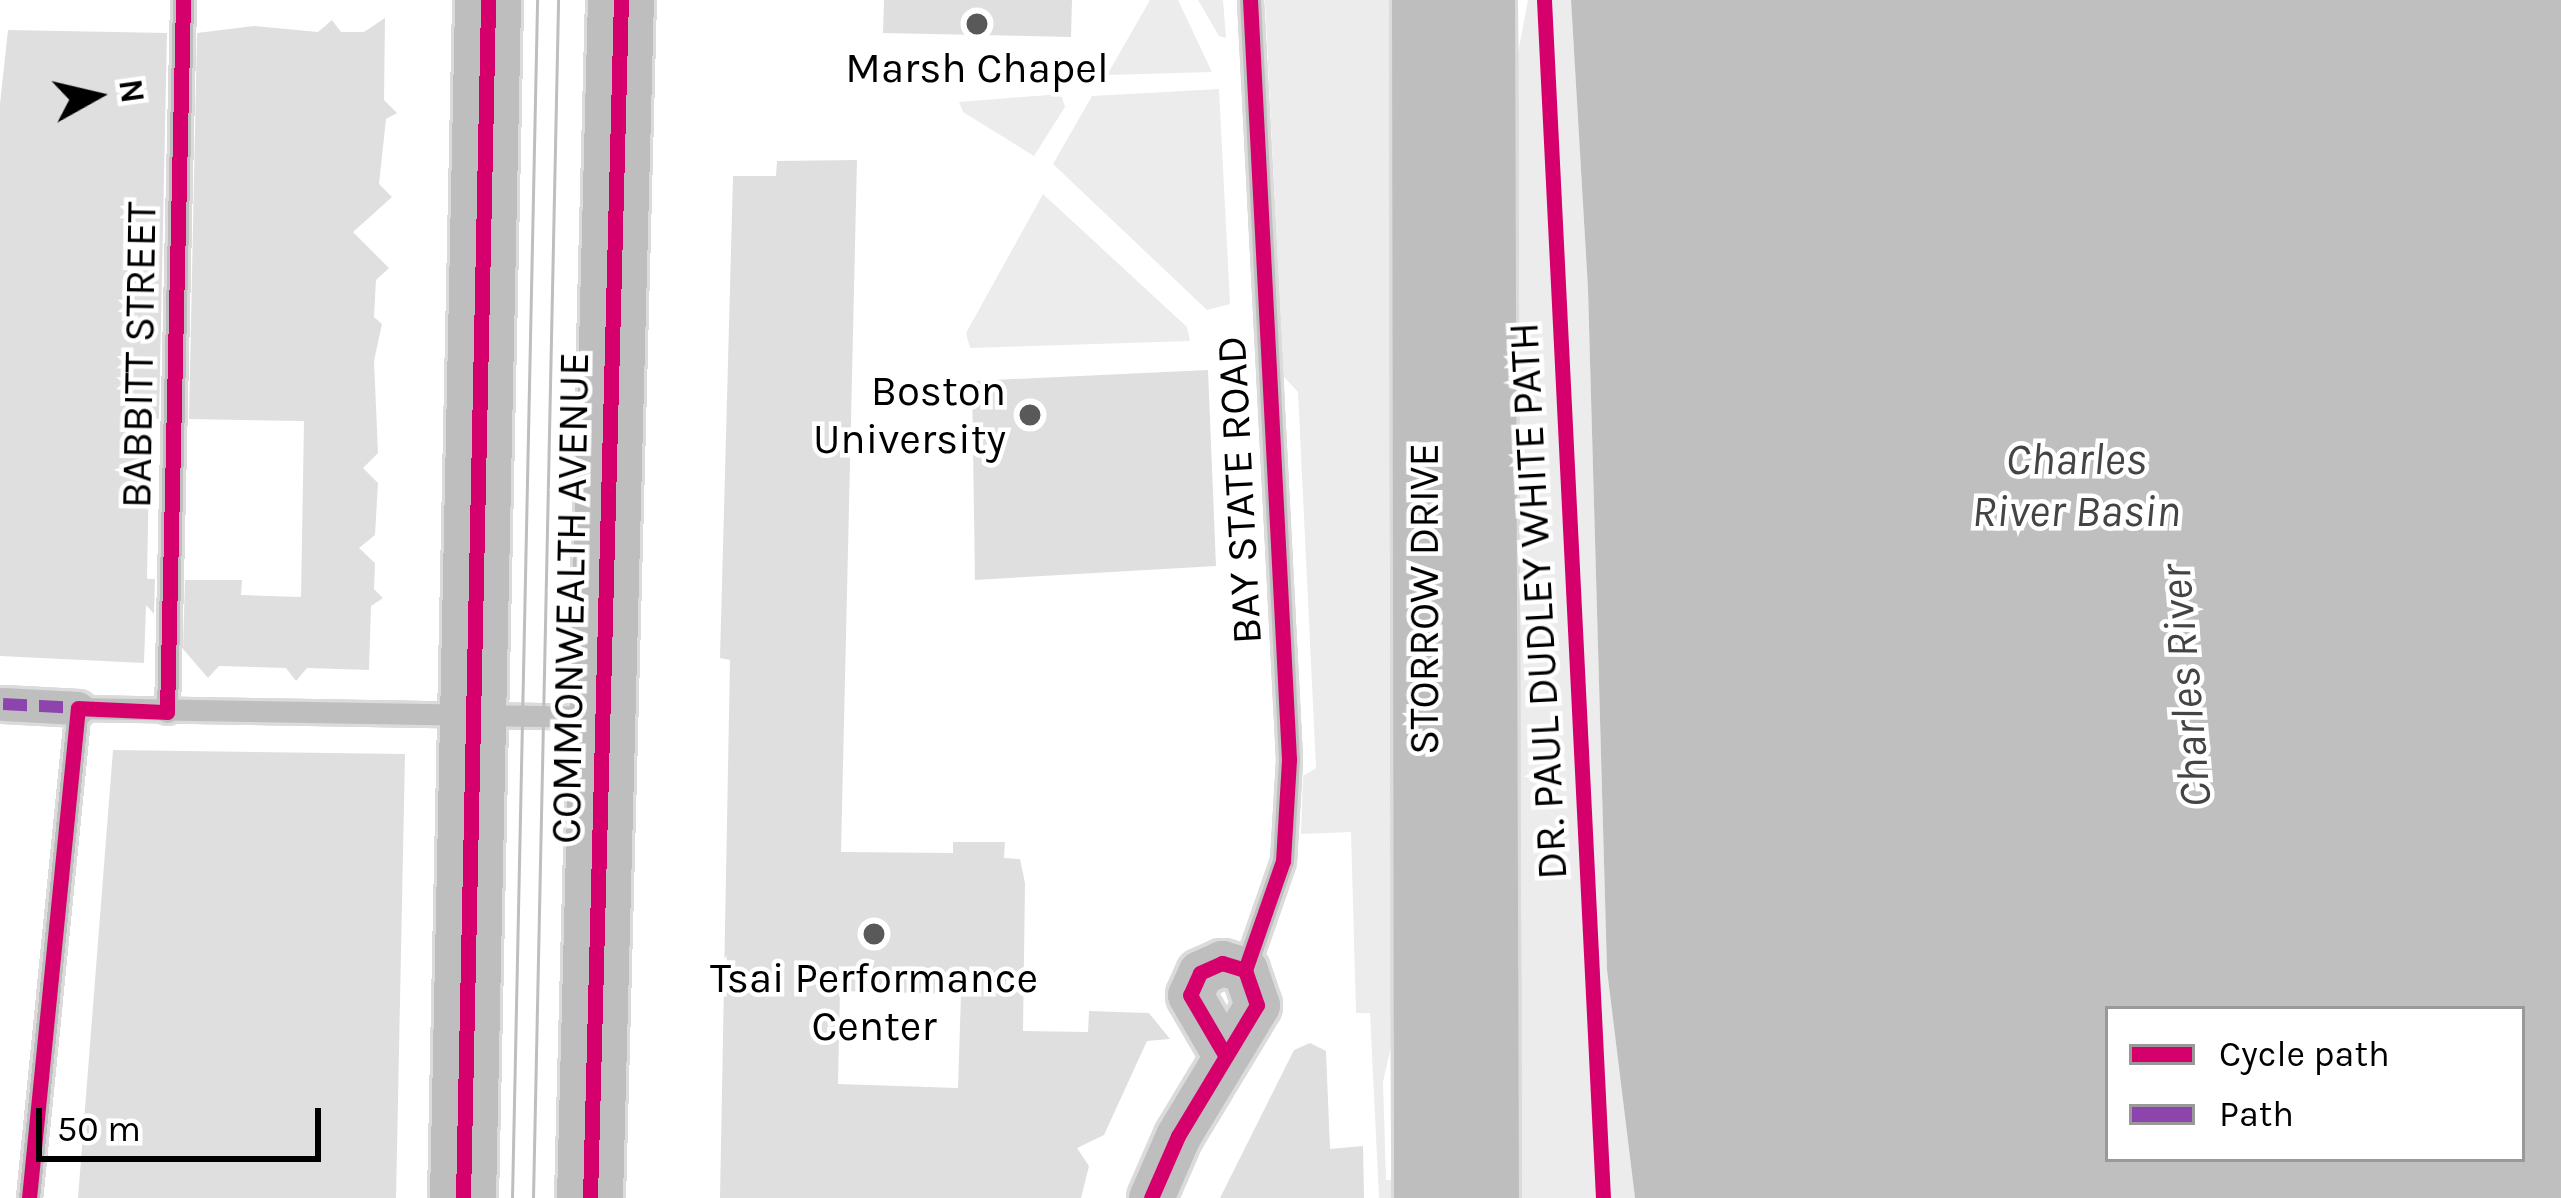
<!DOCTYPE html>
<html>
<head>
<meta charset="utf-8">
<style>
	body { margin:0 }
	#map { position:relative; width:2561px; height:1198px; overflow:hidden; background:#fff; font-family:Karla,sans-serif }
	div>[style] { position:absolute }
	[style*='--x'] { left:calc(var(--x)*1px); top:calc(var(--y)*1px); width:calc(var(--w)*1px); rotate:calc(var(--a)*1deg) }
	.green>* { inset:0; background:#ececec }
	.water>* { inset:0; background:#bfbfbf }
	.building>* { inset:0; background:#dfdfdf }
	.roads { filter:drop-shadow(3px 0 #dbdbdb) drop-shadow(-3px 0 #dbdbdb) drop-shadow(0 3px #dbdbdb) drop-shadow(0 -3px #dbdbdb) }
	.service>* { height:21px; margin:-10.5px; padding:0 10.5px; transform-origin:10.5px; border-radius:10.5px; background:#bebebe }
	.pedestrian>* { height:33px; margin:-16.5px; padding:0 16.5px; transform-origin:16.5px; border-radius:16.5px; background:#bebebe }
	.minor>* { height:45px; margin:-22.5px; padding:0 22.5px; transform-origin:22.5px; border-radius:22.5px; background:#bebebe }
	.primary>* { height:66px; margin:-33px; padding:0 33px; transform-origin:33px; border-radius:33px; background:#bebebe }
	.motorway>* { height:66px; margin:-33px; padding:0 33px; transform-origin:33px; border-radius:33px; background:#bebebe }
	.tram>* { height:3px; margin:-1.5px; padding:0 1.5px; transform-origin:1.5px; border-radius:1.5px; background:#bebebe }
	.quiet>* { height:12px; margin-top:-6px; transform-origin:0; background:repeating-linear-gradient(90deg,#8e44ad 0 24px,transparent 0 36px) }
	.cycleway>* { height:15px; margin:-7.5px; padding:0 7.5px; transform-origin:7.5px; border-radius:7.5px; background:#d6006c }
	.dots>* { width:33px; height:33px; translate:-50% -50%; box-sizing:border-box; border:6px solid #fff; border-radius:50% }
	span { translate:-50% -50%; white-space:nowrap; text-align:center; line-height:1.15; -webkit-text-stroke:9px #fff; paint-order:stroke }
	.poi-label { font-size:42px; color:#000 }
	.right { translate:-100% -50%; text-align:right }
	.street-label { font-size:42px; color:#000 }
	.water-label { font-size:45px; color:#444; font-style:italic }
	.legend { position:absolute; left:2105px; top:1006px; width:420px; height:156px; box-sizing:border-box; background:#fff; border:3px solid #999; margin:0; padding:15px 21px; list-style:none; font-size:36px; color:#000 }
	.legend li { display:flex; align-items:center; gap:24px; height:60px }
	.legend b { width:60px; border:3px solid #999 }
	.north { position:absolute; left:36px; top:36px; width:120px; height:120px; -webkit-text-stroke:9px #fff; paint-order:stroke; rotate:82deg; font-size:33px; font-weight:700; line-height:48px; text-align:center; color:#000 }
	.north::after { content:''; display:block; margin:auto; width:42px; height:54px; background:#000; clip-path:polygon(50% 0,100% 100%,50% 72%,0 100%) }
	.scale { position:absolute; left:36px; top:1108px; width:285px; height:54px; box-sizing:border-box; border:6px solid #000; border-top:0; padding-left:15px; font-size:36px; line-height:42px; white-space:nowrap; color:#000; -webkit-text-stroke:9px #fff; paint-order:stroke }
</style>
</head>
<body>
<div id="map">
	<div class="green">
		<i style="clip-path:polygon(1150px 0,1178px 0,1212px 72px,1107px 75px)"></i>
		<i style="clip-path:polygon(1198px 0,1223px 0,1226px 38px,1219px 36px)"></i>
		<i style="clip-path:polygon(1265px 0,1405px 0,1395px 1029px,1383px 1082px,1386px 1180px,1406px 1179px,1407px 1198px,1379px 1198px,1370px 1013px,1356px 1013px,1351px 832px,1301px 834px,1303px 776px,1316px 768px,1298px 392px,1283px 376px)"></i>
		<i style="clip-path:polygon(1528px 0,1571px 0,1588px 289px,1607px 970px,1635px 1198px,1514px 1198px,1509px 100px)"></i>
		<i style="clip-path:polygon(1219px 89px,1230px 304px,1207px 310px,1053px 164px,1092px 96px)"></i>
		<i style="clip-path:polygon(1061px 94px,1065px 107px,1034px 156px,963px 112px,959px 102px)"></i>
		<i style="clip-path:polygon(1043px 194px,1187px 327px,1190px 341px,970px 348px,966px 333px)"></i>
	</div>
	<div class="water">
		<i style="clip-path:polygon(evenodd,1571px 0,2561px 0,2561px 1198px,1635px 1198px,1607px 970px,1588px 289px,1571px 0,2108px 1009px,2522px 1009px,2522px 1159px,2108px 1159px,2108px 1009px)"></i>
	</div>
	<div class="building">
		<i style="clip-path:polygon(884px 0,1072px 0,1071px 37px,883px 33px)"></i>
		<i style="clip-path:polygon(385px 18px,384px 100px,397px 113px,386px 119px,379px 184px,392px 197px,353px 232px,389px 268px,376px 280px,374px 317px,382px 324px,374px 361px,378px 453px,363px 468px,378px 483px,375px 535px,359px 548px,375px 563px,374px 589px,383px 598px,371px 606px,369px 670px,307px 668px,296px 681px,286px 668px,219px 666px,208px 678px,183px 649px,185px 580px,242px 580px,241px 595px,301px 597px,304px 421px,189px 419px,197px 33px,254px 26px,318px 32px,332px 20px,341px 32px,364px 32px)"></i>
		<i style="clip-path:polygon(8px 30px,167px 33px,159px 419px,150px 418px,147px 579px,155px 579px,154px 614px,146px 605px,144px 663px,0 656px,0 104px)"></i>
		<i style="clip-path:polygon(evenodd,857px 160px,841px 852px,953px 853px,953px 842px,1005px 842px,1004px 858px,1020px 859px,1025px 883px,1023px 1031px,1088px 1032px,1089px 1011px,1149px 1013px,1170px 1039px,1147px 1041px,1104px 1135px,1077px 1148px,1089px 1166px,1081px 1198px,720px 1198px,730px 660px,720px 658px,733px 176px,776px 176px,777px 161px,857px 160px,840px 991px,961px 994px,958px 1088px,838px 1084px,840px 991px)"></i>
		<i style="clip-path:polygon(1208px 370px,1216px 566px,975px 580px,972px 381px)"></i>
		<i style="clip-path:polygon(113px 750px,405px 754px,396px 1198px,78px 1198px)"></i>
		<i style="clip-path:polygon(1310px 1043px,1326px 1051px,1330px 1149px,1363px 1146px,1364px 1198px,1220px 1198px,1294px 1050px)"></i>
	</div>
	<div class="roads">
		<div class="service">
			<i style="--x:167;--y:712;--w:712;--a:-88.71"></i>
			<i style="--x:1245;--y:970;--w:115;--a:-70.8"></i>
			<i style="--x:1283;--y:861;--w:102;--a:-86.6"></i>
			<i style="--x:1289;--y:759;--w:760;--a:-92.94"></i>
			<i style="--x:29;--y:1198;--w:492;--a:-84.3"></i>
			<i style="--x:78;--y:708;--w:521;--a:0.99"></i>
		</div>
		<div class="pedestrian">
			<i style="--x:3;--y:704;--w:75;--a:3.1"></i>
		</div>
		<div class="minor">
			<i style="--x:1151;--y:1198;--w:68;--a:-66.5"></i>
			<i style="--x:1178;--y:1136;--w:153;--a:-58.9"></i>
			<i style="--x:1257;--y:1005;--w:37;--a:-109"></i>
			<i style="--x:1245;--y:970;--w:24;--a:-163"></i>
			<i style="--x:1222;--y:963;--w:24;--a:156"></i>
			<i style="--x:1200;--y:973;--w:24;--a:114"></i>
			<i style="--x:1190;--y:995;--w:69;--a:59.7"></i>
		</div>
		<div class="primary">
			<i style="--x:463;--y:1198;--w:1198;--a:-88.8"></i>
			<i style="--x:590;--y:1198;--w:1198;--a:-88.52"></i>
		</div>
		<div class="motorway">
			<i style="--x:1425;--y:0;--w:1198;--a:89.9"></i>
			<i style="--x:1482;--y:0;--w:1198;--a:89.81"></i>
		</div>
	</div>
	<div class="tram">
		<i style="--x:512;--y:1198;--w:1198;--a:-88.8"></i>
		<i style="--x:533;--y:1198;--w:1198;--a:-88.8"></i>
	</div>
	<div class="quiet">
		<i style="--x:3;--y:704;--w:75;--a:3.1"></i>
	</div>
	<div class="cycleway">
		<i style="--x:1544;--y:0;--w:1199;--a:87.18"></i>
		<i style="--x:1245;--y:970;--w:115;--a:-70.8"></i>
		<i style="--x:1283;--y:861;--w:102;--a:-86.6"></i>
		<i style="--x:1289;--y:759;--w:760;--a:-92.94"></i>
		<i style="--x:29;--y:1198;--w:492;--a:-84.3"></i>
		<i style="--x:78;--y:708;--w:89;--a:2.6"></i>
		<i style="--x:167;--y:712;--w:712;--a:-88.71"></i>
		<i style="--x:463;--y:1198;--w:1198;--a:-88.8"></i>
		<i style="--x:590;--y:1198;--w:1198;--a:-88.52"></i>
		<i style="--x:1151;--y:1198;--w:68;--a:-66.5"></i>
		<i style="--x:1178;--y:1136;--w:153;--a:-58.9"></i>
		<i style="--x:1257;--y:1005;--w:37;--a:-109"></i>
		<i style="--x:1245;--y:970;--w:24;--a:-163"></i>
		<i style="--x:1222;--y:963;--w:24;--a:156"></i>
		<i style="--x:1200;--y:973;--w:24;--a:114"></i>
		<i style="--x:1190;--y:995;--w:69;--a:59.7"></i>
	</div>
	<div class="dots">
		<i style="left:977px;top:24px;background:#595959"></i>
		<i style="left:1030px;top:415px;background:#595959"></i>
		<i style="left:874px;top:934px;background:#595959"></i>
	</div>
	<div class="poi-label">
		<span style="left:977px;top:68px">Marsh Chapel</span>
		<span class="right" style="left:1006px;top:415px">Boston<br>University</span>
		<span style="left:874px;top:1002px">Tsai Performance<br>Center</span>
	</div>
	<div class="street-label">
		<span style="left:139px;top:355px;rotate:-89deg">BABBITT STREET</span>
		<span style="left:1239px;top:490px;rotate:-93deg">BAY STATE ROAD</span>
		<span style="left:570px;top:598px;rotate:-89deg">COMMONWEALTH AVENUE</span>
		<span style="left:1424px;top:599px;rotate:-90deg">STORROW DRIVE</span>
		<span style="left:1538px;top:601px;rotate:-93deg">DR. PAUL DUDLEY WHITE PATH</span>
	</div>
	<div class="water-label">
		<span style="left:2076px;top:486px">Charles<br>River Basin</span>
		<span style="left:2186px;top:686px;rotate:-95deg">Charles River</span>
	</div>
	<ul class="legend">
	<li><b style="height:15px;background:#d6006c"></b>Cycle path</li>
	<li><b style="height:15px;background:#8e44ad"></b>Path</li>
	</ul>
	<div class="north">N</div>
	<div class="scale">50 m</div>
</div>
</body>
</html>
